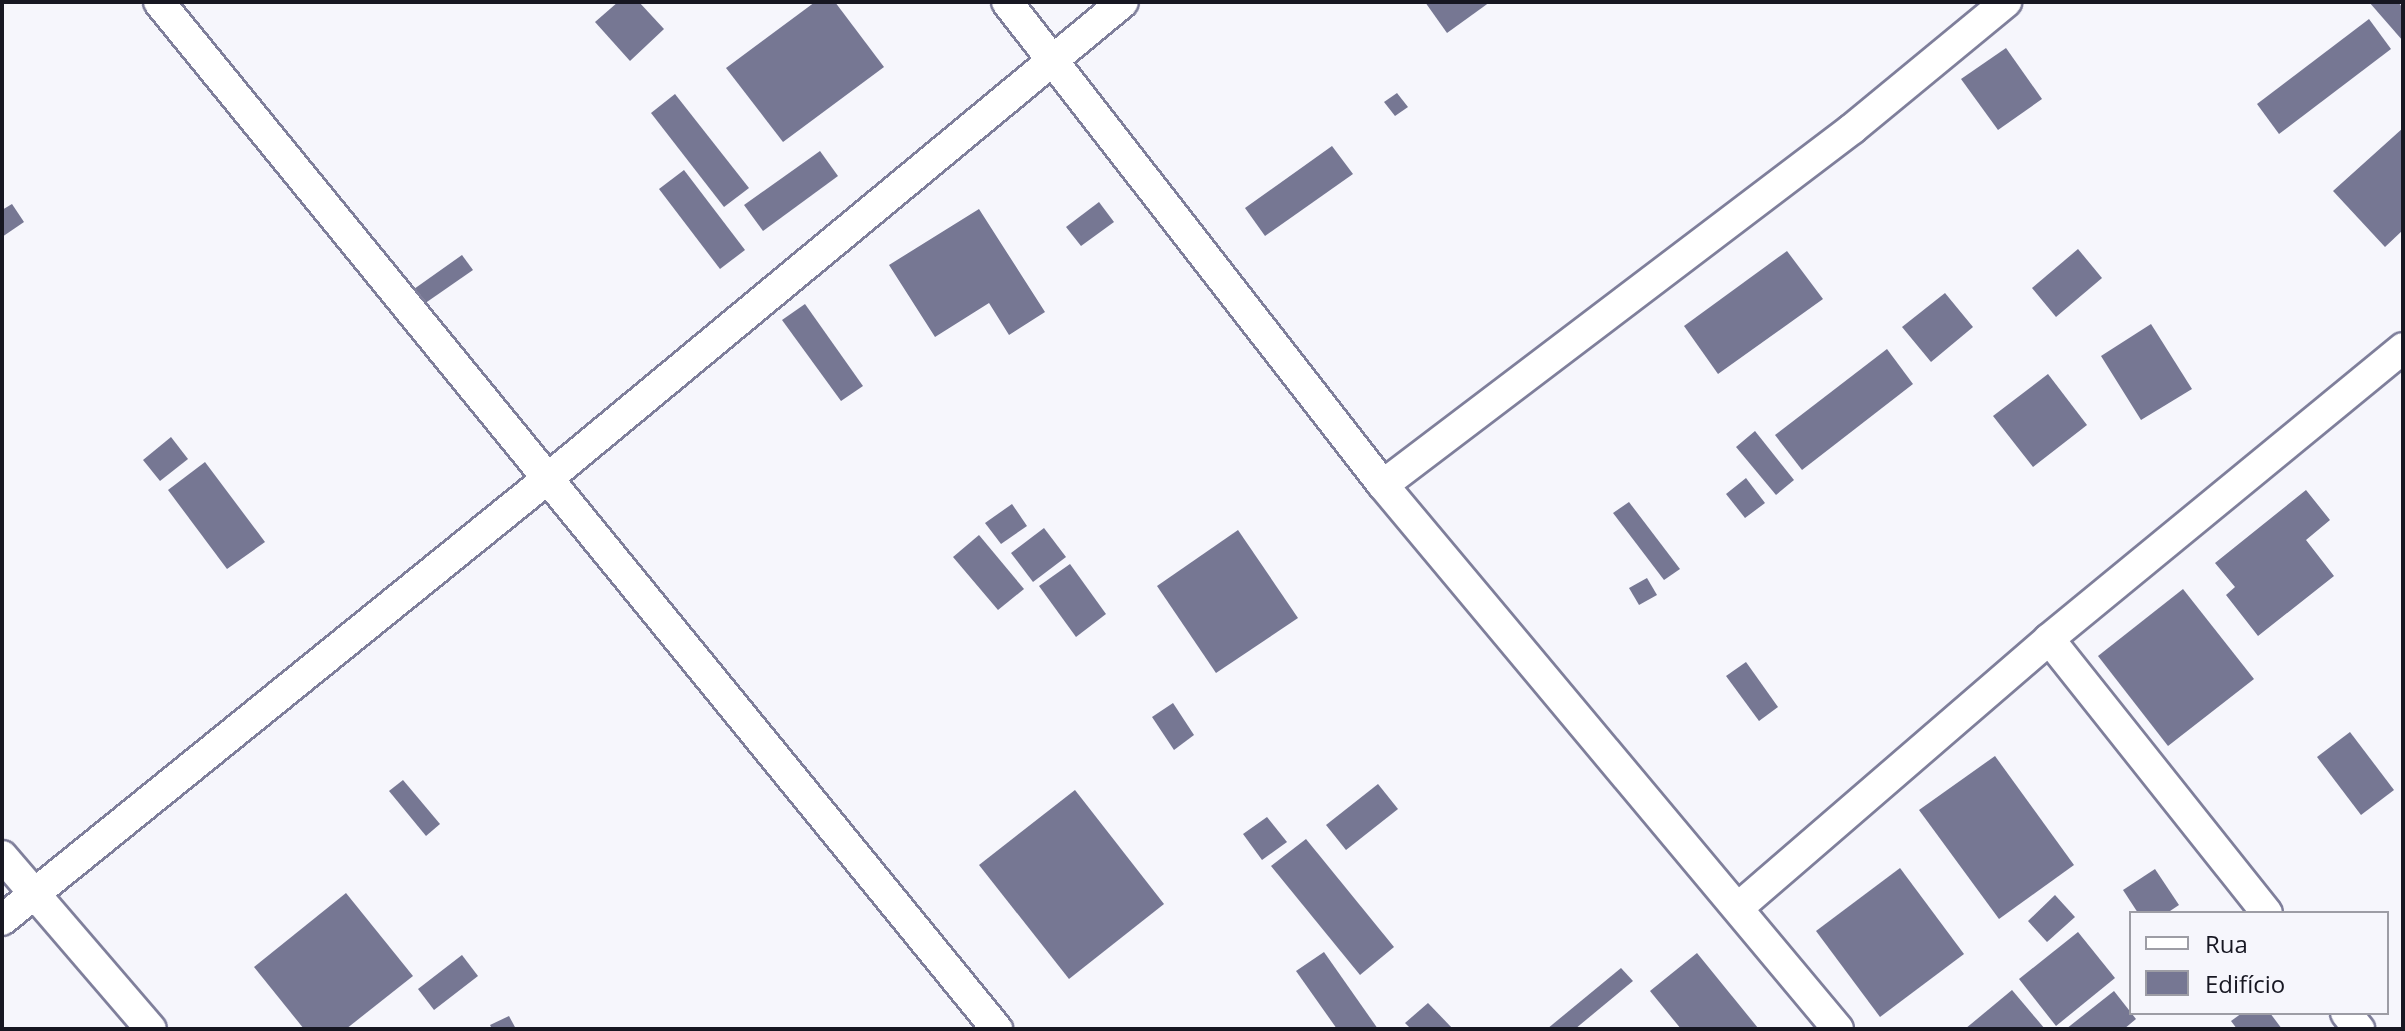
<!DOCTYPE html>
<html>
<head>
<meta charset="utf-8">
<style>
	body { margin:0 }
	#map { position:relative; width:2405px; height:1031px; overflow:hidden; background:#f6f6fc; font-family:"Open Sans",sans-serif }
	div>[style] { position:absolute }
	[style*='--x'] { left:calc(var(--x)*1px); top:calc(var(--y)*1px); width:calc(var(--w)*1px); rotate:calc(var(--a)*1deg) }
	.building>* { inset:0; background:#767793 }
	.roads { filter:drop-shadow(2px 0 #7f7f9b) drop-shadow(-2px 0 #7f7f9b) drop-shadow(0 2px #7f7f9b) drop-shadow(0 -2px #7f7f9b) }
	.street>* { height:30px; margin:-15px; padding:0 15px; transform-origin:15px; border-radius:15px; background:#fff }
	span { translate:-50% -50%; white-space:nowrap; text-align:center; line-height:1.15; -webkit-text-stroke:6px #f6f6fc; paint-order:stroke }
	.frame { position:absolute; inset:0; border:4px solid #171722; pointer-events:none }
	.legend { position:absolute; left:2129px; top:911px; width:260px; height:104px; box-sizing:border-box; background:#f6f6fc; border:2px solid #9d9da5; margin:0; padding:10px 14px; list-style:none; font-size:24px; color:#171722 }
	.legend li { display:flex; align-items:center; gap:16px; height:40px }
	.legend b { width:40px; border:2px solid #9d9da5 }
</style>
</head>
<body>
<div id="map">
	<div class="building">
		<i style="clip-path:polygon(618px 2px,639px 2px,664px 29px,630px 61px,595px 22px)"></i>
		<i style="clip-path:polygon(815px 2px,835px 2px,884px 67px,783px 142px,726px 68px)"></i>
		<i style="clip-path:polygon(1425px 2px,1490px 2px,1447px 33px)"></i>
		<i style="clip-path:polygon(2369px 2px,2398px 2px,2403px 8px,2403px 41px)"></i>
		<i style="clip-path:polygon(2369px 19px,2391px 49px,2279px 134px,2257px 104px)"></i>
		<i style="clip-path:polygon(2006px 48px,2042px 99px,1998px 130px,1961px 79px)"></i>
		<i style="clip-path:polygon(1397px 93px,1408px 107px,1395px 116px,1384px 102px)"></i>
		<i style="clip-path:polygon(675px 94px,749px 188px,724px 207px,651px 113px)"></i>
		<i style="clip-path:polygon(2403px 128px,2403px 230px,2385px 247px,2333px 191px)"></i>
		<i style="clip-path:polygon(1332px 146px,1353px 174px,1265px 236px,1245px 208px)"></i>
		<i style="clip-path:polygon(820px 151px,838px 176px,763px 231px,744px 205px)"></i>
		<i style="clip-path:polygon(684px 170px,745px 250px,720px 269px,659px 189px)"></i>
		<i style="clip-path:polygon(1099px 202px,1114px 222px,1081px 246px,1066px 227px)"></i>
		<i style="clip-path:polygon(12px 204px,24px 222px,2px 237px,2px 210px)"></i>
		<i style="clip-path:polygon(979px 209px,1045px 312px,1009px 335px,989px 303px,935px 337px,889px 265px)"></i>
		<i style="clip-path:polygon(2078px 249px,2102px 278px,2056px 317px,2032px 288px)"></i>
		<i style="clip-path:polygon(1787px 251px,1823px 299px,1718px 374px,1684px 326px)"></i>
		<i style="clip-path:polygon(462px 255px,473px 270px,424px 304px,414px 289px)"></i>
		<i style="clip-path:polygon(1945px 293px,1973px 327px,1931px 362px,1902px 327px)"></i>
		<i style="clip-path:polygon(805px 304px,863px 386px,841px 401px,782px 320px)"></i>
		<i style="clip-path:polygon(2151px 324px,2192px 389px,2141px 420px,2101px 356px)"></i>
		<i style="clip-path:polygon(1887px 349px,1913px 384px,1802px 470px,1775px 435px)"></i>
		<i style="clip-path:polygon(2048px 374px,2087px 425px,2033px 467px,1993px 416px)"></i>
		<i style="clip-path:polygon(1755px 431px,1794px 480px,1776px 495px,1736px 447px)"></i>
		<i style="clip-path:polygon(171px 437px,188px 459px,160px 481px,143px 460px)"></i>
		<i style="clip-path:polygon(205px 462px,265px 542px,227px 569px,168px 490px)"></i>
		<i style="clip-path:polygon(1746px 478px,1765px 503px,1745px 518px,1726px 494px)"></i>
		<i style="clip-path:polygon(2306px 490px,2330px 520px,2306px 540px,2334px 576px,2258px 636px,2226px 595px,2235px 587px,2215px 563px)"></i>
		<i style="clip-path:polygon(1629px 502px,1680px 569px,1664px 580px,1613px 513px)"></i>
		<i style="clip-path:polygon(1012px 504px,1027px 526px,1001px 544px,985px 523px)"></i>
		<i style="clip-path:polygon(1044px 528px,1066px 557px,1033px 582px,1011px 553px)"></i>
		<i style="clip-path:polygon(1238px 530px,1298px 618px,1216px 673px,1157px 586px)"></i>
		<i style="clip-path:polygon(979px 535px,1024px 589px,998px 610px,953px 557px)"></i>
		<i style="clip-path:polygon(1070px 564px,1106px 614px,1076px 637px,1039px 586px)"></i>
		<i style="clip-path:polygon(1647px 578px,1657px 595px,1639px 605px,1629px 588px)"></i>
		<i style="clip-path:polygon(2183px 589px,2254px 679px,2168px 746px,2098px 656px)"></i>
		<i style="clip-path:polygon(1746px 662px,1778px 707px,1759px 721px,1726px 676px)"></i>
		<i style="clip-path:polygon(1173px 703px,1194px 735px,1174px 750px,1152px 717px)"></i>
		<i style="clip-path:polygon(2350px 732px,2394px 790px,2361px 815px,2317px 757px)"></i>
		<i style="clip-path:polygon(1995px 756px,2074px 865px,1999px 919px,1919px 810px)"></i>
		<i style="clip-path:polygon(403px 780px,440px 824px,426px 836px,389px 791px)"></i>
		<i style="clip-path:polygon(1378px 784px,1398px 809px,1346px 850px,1326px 825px)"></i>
		<i style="clip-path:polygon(1075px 790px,1164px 904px,1069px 979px,979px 865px)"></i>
		<i style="clip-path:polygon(1267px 817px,1287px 842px,1262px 860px,1243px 834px)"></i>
		<i style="clip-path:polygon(1306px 839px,1394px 947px,1360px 975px,1271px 866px)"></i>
		<i style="clip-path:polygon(1900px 868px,1964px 954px,1880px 1017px,1816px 931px)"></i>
		<i style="clip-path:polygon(2155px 869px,2179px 905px,2167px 913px,2138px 913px,2123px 890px)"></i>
		<i style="clip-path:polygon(346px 893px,413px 976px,346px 1029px,304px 1029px,254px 967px)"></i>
		<i style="clip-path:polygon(2055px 895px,2075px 917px,2047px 942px,2028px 921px)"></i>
		<i style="clip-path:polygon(2078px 932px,2115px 978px,2056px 1026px,2019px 979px)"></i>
		<i style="clip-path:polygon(1324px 952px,1378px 1029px,1337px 1029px,1296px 971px)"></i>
		<i style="clip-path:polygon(1697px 953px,1758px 1028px,1756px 1029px,1681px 1029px,1650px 991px)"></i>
		<i style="clip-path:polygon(462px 955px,478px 976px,434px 1010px,418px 989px)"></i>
		<i style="clip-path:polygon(1621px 968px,1633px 981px,1575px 1029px,1547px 1029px)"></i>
		<i style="clip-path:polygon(2012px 990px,2045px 1029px,1965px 1029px)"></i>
		<i style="clip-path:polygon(2114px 991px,2136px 1019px,2124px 1029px,2066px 1029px)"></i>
		<i style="clip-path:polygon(1428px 1003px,1453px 1029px,1411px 1029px,1405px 1023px)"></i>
		<i style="clip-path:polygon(2242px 1013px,2270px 1013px,2282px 1029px,2237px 1029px,2231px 1021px)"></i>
		<i style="clip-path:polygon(509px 1016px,516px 1029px,492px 1029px,490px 1025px)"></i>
	</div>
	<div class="roads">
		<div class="street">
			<i style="--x:159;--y:2;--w:1326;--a:50.79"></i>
			<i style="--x:1007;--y:2;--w:612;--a:52.1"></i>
			<i style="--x:1383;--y:485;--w:709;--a:50.09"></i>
			<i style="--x:1383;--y:485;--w:589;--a:-37.2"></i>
			<i style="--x:1852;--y:129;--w:200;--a:-39.5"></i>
			<i style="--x:2049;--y:639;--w:350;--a:51.5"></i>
			<i style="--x:2;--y:856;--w:228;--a:49.3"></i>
			<i style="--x:1739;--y:907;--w:410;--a:-40.8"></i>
			<i style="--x:2049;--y:639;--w:458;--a:-39.4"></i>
			<i style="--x:2;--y:920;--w:700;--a:-38.97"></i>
			<i style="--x:546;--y:480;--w:749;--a:-39.64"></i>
			<i style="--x:2346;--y:1013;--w:21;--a:51"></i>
		</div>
	</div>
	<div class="frame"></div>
	<ul class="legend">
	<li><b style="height:10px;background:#fff"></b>Rua</li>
	<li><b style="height:22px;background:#767793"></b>Edifício</li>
	</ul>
</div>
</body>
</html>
